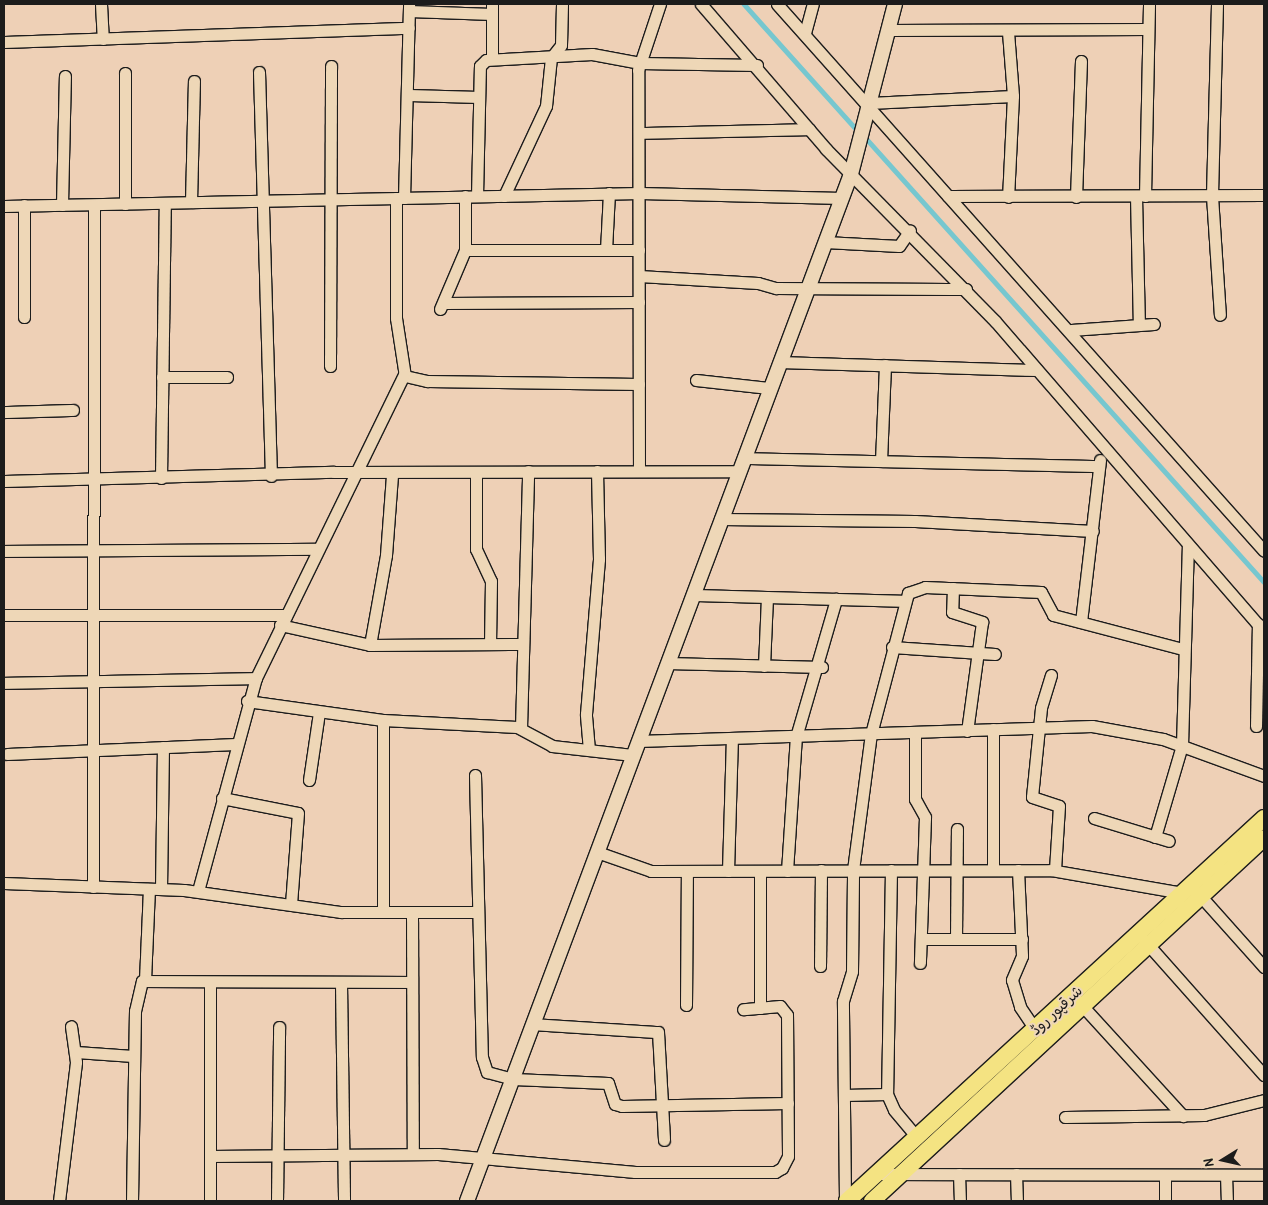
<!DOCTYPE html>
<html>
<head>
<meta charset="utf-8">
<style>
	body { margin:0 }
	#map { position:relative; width:1268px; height:1205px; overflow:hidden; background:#eed0b6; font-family:"Patrick Hand","Playpen Sans Arabic",sans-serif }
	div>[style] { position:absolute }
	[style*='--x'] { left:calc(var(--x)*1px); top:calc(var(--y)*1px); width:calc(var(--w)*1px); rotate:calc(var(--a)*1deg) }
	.stream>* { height:4.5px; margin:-2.25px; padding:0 2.25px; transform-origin:2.25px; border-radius:2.25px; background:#76c7cf }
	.roads { filter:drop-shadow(1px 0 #1c1c1c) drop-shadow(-1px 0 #1c1c1c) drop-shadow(0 1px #1c1c1c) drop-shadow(0 -1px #1c1c1c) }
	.minor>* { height:11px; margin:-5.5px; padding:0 5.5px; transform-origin:5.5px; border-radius:5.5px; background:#eed7b7 }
	.tertiary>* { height:14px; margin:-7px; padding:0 7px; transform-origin:7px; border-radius:7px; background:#eed7b7 }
	.primary>* { height:16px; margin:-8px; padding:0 8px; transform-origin:8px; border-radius:8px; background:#f4e382 }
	span { translate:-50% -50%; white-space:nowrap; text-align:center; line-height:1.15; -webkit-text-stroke:4px #eed7b7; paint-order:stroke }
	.street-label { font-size:15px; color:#1c1c1c }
	.frame { position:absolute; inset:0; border:5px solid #1c1c1c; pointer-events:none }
	.north { position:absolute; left:1198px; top:1135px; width:50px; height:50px; -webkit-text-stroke:4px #eed7b7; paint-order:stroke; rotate:260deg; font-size:14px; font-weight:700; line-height:20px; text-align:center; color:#1c1c1c }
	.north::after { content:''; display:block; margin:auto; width:18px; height:22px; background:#1c1c1c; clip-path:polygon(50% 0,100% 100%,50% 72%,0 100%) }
</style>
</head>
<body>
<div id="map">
	<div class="stream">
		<i style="--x:744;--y:4;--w:171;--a:48.1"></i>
		<i style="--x:864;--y:136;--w:599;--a:48.11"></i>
	</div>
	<div class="roads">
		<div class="minor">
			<i style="--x:101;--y:4;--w:35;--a:87"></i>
			<i style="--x:701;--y:4;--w:191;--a:49.2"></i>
			<i style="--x:826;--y:149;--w:241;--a:45.5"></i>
			<i style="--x:995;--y:321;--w:411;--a:49.1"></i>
			<i style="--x:777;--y:4;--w:732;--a:48.32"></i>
			<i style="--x:1217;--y:4;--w:192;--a:91.5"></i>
			<i style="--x:1212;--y:196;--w:119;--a:86.2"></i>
			<i style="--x:409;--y:11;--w:83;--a:2.1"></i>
			<i style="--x:888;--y:30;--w:260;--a:-0.2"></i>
			<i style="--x:1008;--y:32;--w:64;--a:85.5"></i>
			<i style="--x:1013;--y:96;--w:101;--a:92.8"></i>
			<i style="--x:805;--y:33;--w:30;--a:-75"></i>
			<i style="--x:4;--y:42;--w:405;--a:-2"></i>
			<i style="--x:492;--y:59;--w:55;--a:-90"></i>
			<i style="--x:259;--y:72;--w:404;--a:88.3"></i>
			<i style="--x:125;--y:73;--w:131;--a:90"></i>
			<i style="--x:409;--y:95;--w:70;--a:1.6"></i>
			<i style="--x:869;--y:103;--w:144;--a:-2.8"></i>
			<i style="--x:639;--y:133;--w:170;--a:-1.3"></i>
			<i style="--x:477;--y:196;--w:130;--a:-88.7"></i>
			<i style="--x:480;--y:66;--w:8;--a:-45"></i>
			<i style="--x:486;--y:60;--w:106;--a:-3.2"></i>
			<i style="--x:592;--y:54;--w:49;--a:10.6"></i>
			<i style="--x:640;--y:63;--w:117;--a:1"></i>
			<i style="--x:504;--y:196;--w:99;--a:-65"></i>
			<i style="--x:546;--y:106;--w:48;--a:-84.1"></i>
			<i style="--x:551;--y:58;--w:16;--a:-52"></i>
			<i style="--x:561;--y:45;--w:41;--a:-88.6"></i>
			<i style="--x:948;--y:196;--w:316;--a:-0.2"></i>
			<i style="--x:1136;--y:196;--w:129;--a:88.7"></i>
			<i style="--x:1145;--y:196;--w:192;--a:-88.8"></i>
			<i style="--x:1076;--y:197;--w:136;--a:-87.9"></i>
			<i style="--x:396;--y:198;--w:120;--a:90"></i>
			<i style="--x:396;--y:318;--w:59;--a:81.2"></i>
			<i style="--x:405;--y:376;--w:23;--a:13"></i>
			<i style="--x:427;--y:381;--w:212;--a:0.8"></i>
			<i style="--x:404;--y:198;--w:194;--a:-88.5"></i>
			<i style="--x:191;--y:202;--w:121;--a:-88.6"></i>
			<i style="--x:24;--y:205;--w:112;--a:90"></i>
			<i style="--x:62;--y:205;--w:129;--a:-88.7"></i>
			<i style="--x:4;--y:206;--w:636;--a:-1.17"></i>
			<i style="--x:640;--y:193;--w:202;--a:1.4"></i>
			<i style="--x:825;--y:242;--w:74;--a:3.1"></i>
			<i style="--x:899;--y:246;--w:19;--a:-55"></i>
			<i style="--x:465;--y:250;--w:174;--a:0"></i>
			<i style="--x:606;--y:250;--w:57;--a:-87"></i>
			<i style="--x:639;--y:276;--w:119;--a:3.4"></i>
			<i style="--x:758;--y:283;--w:19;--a:16"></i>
			<i style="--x:776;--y:288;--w:190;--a:0.3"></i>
			<i style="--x:444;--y:303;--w:195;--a:-0.3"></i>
			<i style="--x:440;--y:309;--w:64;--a:-67"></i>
			<i style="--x:465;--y:250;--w:54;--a:-90"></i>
			<i style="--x:1071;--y:330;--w:83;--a:-4.1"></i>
			<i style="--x:779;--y:362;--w:258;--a:1.8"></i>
			<i style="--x:330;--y:366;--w:300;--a:-89.8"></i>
			<i style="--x:162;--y:377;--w:65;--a:0"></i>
			<i style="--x:696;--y:380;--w:73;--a:6.3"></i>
			<i style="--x:4;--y:412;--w:69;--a:-1.7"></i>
			<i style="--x:743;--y:458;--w:355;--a:1.3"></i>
			<i style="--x:881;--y:461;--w:96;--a:-87.6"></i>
			<i style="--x:639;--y:471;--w:401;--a:-90.1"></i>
			<i style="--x:638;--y:70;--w:70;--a:-71.6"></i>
			<i style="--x:476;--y:472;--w:77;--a:90"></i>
			<i style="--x:476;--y:549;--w:35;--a:65"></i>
			<i style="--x:491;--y:581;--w:63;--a:90.9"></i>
			<i style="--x:161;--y:478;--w:275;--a:-89.2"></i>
			<i style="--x:4;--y:481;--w:330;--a:-1.6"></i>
			<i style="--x:334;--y:472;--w:404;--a:-0.1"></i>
			<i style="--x:720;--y:519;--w:195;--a:0.6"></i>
			<i style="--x:915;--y:521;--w:178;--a:3.2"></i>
			<i style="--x:4;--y:551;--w:314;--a:-0.4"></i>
			<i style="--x:953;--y:588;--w:24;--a:92"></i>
			<i style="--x:952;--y:612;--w:32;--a:18"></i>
			<i style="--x:982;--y:622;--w:110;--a:97.8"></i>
			<i style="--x:692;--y:595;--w:212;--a:1.6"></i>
			<i style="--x:4;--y:615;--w:282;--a:0"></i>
			<i style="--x:1081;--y:622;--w:163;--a:-83.3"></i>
			<i style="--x:280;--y:625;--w:92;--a:12.5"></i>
			<i style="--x:370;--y:645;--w:153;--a:-0.4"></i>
			<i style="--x:370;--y:645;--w:91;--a:-79.9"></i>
			<i style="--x:386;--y:555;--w:80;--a:-85.7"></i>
			<i style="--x:892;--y:647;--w:103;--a:3.9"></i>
			<i style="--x:667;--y:663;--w:155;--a:1.5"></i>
			<i style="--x:764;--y:666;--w:69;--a:-87.5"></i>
			<i style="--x:1051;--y:675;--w:34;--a:107"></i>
			<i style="--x:1041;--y:708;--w:89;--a:95.8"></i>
			<i style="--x:1032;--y:797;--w:28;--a:18"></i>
			<i style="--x:1059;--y:806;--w:64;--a:93.6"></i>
			<i style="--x:4;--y:683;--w:252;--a:-1.1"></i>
			<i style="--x:247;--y:701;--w:137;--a:8"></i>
			<i style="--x:383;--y:720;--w:134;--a:3"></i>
			<i style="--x:517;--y:727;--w:40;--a:28"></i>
			<i style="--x:552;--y:746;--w:81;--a:6.4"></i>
			<i style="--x:1256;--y:726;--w:102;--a:-88.9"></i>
			<i style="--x:521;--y:728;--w:257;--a:-88.4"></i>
			<i style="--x:915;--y:734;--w:65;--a:90"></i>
			<i style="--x:915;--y:799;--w:21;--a:61"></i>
			<i style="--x:925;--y:817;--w:146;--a:92"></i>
			<i style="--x:638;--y:741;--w:454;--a:-1.9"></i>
			<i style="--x:1092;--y:726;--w:72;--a:10.4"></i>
			<i style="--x:1163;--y:739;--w:108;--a:20.1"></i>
			<i style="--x:589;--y:750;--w:36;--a:-95"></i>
			<i style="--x:586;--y:714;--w:156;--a:-85.2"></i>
			<i style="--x:599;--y:559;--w:88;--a:-91.3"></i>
			<i style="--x:7;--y:754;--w:229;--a:-2.5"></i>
			<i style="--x:475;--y:775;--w:282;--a:88.6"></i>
			<i style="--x:482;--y:1057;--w:16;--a:72"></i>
			<i style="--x:487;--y:1072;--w:27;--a:15"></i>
			<i style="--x:513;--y:1079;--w:95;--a:2.4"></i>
			<i style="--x:608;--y:1083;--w:22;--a:72"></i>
			<i style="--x:615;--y:1104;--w:7;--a:16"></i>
			<i style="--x:622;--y:1106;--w:166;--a:-1"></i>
			<i style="--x:309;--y:780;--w:69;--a:-81.6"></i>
			<i style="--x:222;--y:798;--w:77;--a:11.2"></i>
			<i style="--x:298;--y:813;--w:92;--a:94.4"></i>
			<i style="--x:1094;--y:818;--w:78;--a:17"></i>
			<i style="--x:1155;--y:837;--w:96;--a:-73.6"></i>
			<i style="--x:1182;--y:745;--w:199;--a:-88.3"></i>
			<i style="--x:597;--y:852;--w:57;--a:19.4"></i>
			<i style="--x:651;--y:871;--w:400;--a:-0.1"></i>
			<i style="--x:1051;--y:870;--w:134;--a:9.9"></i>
			<i style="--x:891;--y:870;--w:224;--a:91"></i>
			<i style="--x:887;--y:1094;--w:17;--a:66"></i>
			<i style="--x:894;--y:1110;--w:35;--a:50"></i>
			<i style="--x:993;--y:870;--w:141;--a:-90"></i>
			<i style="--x:1018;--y:870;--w:86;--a:87.3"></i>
			<i style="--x:1022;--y:956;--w:26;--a:113"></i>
			<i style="--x:1012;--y:980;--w:28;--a:73"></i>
			<i style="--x:1020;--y:1007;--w:27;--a:56"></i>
			<i style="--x:728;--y:871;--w:133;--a:-88.3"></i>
			<i style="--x:787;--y:871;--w:134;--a:-86.2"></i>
			<i style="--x:796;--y:737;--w:144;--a:-73.8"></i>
			<i style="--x:4;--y:883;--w:180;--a:2.2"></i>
			<i style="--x:184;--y:890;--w:159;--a:8"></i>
			<i style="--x:341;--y:912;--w:137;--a:0"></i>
			<i style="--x:93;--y:887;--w:682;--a:-89.92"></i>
			<i style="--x:161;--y:889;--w:142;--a:-89.2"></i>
			<i style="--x:198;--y:891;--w:221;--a:-74.8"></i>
			<i style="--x:256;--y:678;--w:338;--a:-64"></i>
			<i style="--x:1197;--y:892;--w:101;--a:48.2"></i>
			<i style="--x:383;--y:912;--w:192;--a:-90"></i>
			<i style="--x:412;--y:912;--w:242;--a:89.8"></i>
			<i style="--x:923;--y:939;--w:99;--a:0"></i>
			<i style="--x:956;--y:939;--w:110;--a:-89.5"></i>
			<i style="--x:1144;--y:940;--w:181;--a:48.4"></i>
			<i style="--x:820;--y:966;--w:96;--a:-89.4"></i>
			<i style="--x:145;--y:980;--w:91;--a:-87.5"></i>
			<i style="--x:341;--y:983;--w:218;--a:89.2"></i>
			<i style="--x:210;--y:984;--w:217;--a:90"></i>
			<i style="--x:1078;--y:1001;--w:156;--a:47.6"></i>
			<i style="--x:686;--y:1005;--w:134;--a:-89.6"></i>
			<i style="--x:760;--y:1008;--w:137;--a:-90"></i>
			<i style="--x:533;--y:1024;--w:125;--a:3.7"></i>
			<i style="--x:658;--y:1032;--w:108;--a:86.8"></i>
			<i style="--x:76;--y:1052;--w:57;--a:4"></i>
			<i style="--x:844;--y:1095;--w:43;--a:-1.3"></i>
			<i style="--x:1065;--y:1117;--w:139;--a:-0.8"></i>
			<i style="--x:1204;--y:1115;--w:62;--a:-14"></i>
			<i style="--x:210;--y:1156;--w:228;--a:-0.5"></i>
			<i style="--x:438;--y:1154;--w:198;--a:5.2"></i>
			<i style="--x:635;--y:1172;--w:140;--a:0"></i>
			<i style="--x:775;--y:1172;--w:8;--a:-30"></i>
			<i style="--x:782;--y:1168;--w:13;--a:-63"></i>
			<i style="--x:788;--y:1156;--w:141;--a:-90.4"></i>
			<i style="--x:787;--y:1015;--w:11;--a:-128"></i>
			<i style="--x:780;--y:1006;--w:37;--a:175"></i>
			<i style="--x:877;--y:1174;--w:387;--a:0.1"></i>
			<i style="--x:959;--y:1174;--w:27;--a:88"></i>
			<i style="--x:1016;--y:1174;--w:27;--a:88"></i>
			<i style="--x:1165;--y:1175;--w:26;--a:90"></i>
			<i style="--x:1226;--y:1175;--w:26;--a:88"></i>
			<i style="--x:59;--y:1201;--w:140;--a:-83"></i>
			<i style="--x:76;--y:1062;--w:36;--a:-98"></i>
			<i style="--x:132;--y:1201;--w:190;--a:-89.1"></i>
			<i style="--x:135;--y:1011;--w:31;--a:-77"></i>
			<i style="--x:142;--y:981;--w:269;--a:0.2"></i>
			<i style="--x:277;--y:1201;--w:174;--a:-89.3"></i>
			<i style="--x:845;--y:1201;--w:200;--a:-90.6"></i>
			<i style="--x:843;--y:1001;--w:31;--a:-73"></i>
			<i style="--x:852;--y:971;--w:101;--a:-89.4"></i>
			<i style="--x:853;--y:870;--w:137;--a:-82.5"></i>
			<i style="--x:871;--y:734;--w:146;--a:-75.3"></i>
			<i style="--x:908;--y:593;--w:18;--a:-19"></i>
			<i style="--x:925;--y:587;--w:116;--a:2.5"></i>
			<i style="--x:1041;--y:592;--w:26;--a:62"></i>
			<i style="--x:1053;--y:615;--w:134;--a:14.7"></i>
		</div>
		<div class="tertiary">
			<i style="--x:467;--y:1201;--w:1096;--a:-69.5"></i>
			<i style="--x:851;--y:174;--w:176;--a:-75.5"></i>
		</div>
		<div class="primary">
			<i style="--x:847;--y:1201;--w:566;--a:-42.57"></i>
			<i style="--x:872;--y:1201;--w:534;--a:-42.8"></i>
		</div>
	</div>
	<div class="street-label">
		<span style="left:1056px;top:1010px;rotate:-43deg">شرقپور روڈ</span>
	</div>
	<div class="frame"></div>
	<div class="north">N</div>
</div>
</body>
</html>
